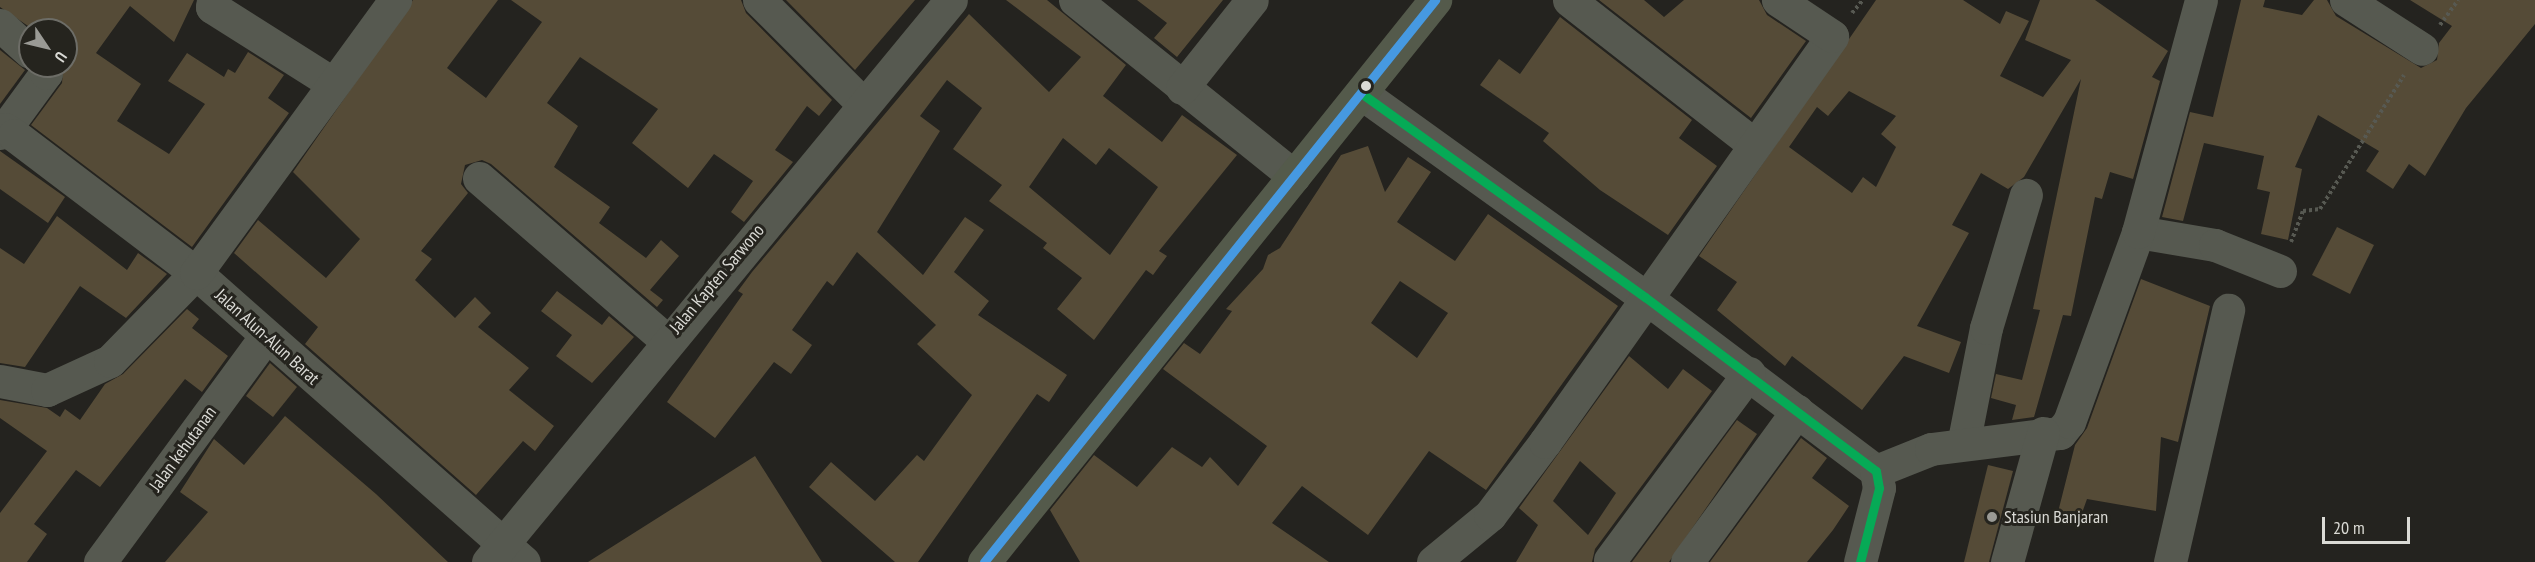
<!DOCTYPE html>
<html>
<head>
<meta charset="utf-8">
<style>
	body { margin:0 }
	#map { position:relative; width:2535px; height:562px; overflow:hidden; background:#24231f; font-family:"PT Sans Narrow",sans-serif }
	div>[style] { position:absolute }
	[style*='--x'] { left:calc(var(--x)*1px); top:calc(var(--y)*1px); width:calc(var(--w)*1px); rotate:calc(var(--a)*1deg) }
	.building>* { inset:0; background:#554b37 }
	.path>* { height:4px; margin-top:-2px; transform-origin:0; background:repeating-linear-gradient(90deg,#575952 0 3px,transparent 0 6px) }
	.minor>* { height:33px; margin:-16.5px; padding:0 16.5px; transform-origin:16.5px; border-radius:16.5px; background:#565950 }
	.major>* { height:33px; margin:-16.5px; padding:0 16.5px; transform-origin:16.5px; border-radius:16.5px; background:#545a4b }
	.bus-1>* { height:9px; margin:-4.5px; padding:0 4.5px; transform-origin:4.5px; border-radius:4.5px; background:#06aa56 }
	.bus-2>* { height:9px; margin:-4.5px; padding:0 4.5px; transform-origin:4.5px; border-radius:4.5px; background:#4699e1 }
	.dots>* { width:16px; height:16px; translate:-50% -50%; box-sizing:border-box; border:3px solid #25241e; border-radius:50% }
	span { translate:-50% -50%; white-space:nowrap; text-align:center; line-height:1.15; -webkit-text-stroke:6px #25241e; paint-order:stroke }
	.street-label { font-size:18px; color:#dadad5 }
	.poi-label { font-size:18px; color:#dadad5 }
	.left { translate:0 -50%; text-align:left }
	.north { position:absolute; left:18px; top:18px; width:60px; height:60px; box-sizing:border-box; background:#25241e; border:2px solid #6d6d67; border-radius:50%; rotate:125deg; font-size:16px; font-weight:700; line-height:24px; text-align:center; color:#dadad5 }
	.north::after { content:''; display:block; margin:auto; width:21px; height:27px; background:#9a9a95; clip-path:polygon(50% 0,100% 100%,50% 72%,0 100%) }
	.scale { position:absolute; left:2322px; top:517px; width:88px; height:27px; box-sizing:border-box; border:3px solid #dadad5; border-top:0; padding-left:8px; font-size:18px; line-height:21px; white-space:nowrap; color:#dadad5; -webkit-text-stroke:4px #25241e; paint-order:stroke }
</style>
</head>
<body>
<div id="map">
	<div class="building">
		<i style="clip-path:polygon(0 0,194px 0,174px 42px,130px 6px,96px 53px,141px 84px,117px 121px,169px 154px,205px 104px,168px 81px,187px 53px,224px 77px,228px 69px,235px 73px,248px 52px,284px 75px,268px 98px,289px 113px,192px 247px,31px 125px,62px 83px,66px 30px,34px 30px,0 7px)"></i>
		<i style="clip-path:polygon(413px 0,498px 0,447px 68px,486px 98px,542px 22px,511px 0,741px 0,746px 13px,832px 100px,819px 116px,807px 106px,775px 150px,793px 162px,744px 222px,731px 212px,753px 181px,714px 154px,688px 188px,632px 143px,658px 109px,580px 57px,547px 103px,578px 126px,554px 167px,610px 207px,599px 223px,646px 258px,661px 240px,679px 256px,650px 290px,663px 300px,657px 307px,491px 164px,482px 160px,465px 165px,461px 184px,468px 193px,421px 251px,432px 259px,415px 280px,455px 318px,475px 297px,491px 313px,478px 327px,529px 368px,509px 390px,554px 426px,535px 451px,523px 441px,476px 495px,305px 344px,318px 327px,234px 253px,258px 220px,326px 278px,360px 239px,293px 172px)"></i>
		<i style="clip-path:polygon(786px 0,915px 0,855px 70px)"></i>
		<i style="clip-path:polygon(evenodd,1006px 0,1047px 0,1126px 65px,1103px 96px,1162px 142px,1182px 115px,1237px 155px,1159px 251px,1167px 256px,1153px 275px,1146px 270px,1094px 340px,1057px 309px,1082px 278px,1043px 248px,1047px 243px,989px 201px,1002px 185px,953px 149px,982px 108px,947px 80px,920px 116px,940px 131px,877px 232px,923px 275px,965px 217px,984px 230px,954px 272px,989px 301px,978px 315px,1067px 375px,1049px 402px,1037px 394px,918px 562px,895px 562px,809px 487px,831px 462px,875px 501px,917px 455px,924px 461px,972px 395px,917px 344px,936px 325px,857px 252px,833px 286px,827px 281px,792px 330px,812px 345px,791px 374px,774px 362px,715px 438px,667px 402px,743px 294px,738px 291px,752px 272px,969px 14px,1049px 92px,1081px 57px,1006px 0,1063px 138px,1096px 165px,1109px 148px,1158px 187px,1110px 255px,1029px 187px,1063px 138px)"></i>
		<i style="clip-path:polygon(1137px 0,1223px 0,1177px 57px,1154px 38px,1167px 23px)"></i>
		<i style="clip-path:polygon(1599px 0,1644px 0,1664px 17px,1684px 0,1759px 0,1767px 15px,1806px 41px,1751px 118px)"></i>
		<i style="clip-path:polygon(evenodd,1876px 0,1963px 0,2000px 24px,2006px 11px,2029px 21px,2000px 76px,2043px 97px,2071px 60px,2025px 40px,2040px 0,2095px 0,2168px 51px,2152px 77px,2160px 81px,2133px 179px,2110px 172px,2102px 199px,2095px 197px,2071px 316px,2063px 315px,2034px 417px,2012px 420px,2016px 405px,1991px 398px,1996px 374px,2022px 380px,2040px 310px,2033px 309px,2081px 79px,2024px 177px,2008px 189px,1981px 173px,1952px 225px,1969px 233px,1917px 326px,1961px 342px,1949px 373px,1904px 356px,1862px 410px,1792px 356px,1785px 366px,1717px 310px,1737px 282px,1699px 256px,1876px 0,1849px 91px,1896px 116px,1881px 134px,1896px 147px,1876px 187px,1863px 177px,1852px 193px,1789px 147px,1817px 107px,1828px 116px,1849px 91px)"></i>
		<i style="clip-path:polygon(2241px 0,2265px 0,2263px 7px,2302px 15px,2314px 0,2327px 0,2336px 16px,2421px 68px,2437px 60px,2439px 43px,2452px 26px,2410px 0,2535px 0,2535px 24px,2466px 108px,2425px 176px,2409px 164px,2393px 189px,2366px 171px,2379px 151px,2318px 115px,2295px 167px,2302px 169px,2288px 240px,2261px 234px,2270px 192px,2257px 189px,2264px 156px,2204px 143px,2183px 221px,2162px 217px,2190px 112px,2213px 117px)"></i>
		<i style="clip-path:polygon(1560px 17px,1692px 120px,1679px 138px,1717px 166px,1668px 235px,1600px 190px,1543px 141px,1549px 133px,1480px 85px,1499px 59px,1520px 74px)"></i>
		<i style="clip-path:polygon(0 50px,25px 70px,0 104px)"></i>
		<i style="clip-path:polygon(evenodd,1368px 146px,1385px 192px,1408px 157px,1431px 172px,1397px 222px,1455px 261px,1488px 214px,1618px 306px,1486px 490px,1429px 451px,1368px 535px,1302px 486px,1272px 523px,1329px 562px,1080px 562px,1050px 510px,1094px 455px,1137px 487px,1172px 447px,1202px 467px,1210px 457px,1238px 486px,1267px 446px,1163px 369px,1184px 343px,1200px 354px,1232px 311px,1226px 309px,1263px 269px,1268px 255px,1280px 248px,1341px 155px,1368px 146px,1400px 281px,1448px 313px,1417px 358px,1371px 323px,1400px 281px)"></i>
		<i style="clip-path:polygon(0 151px,65px 197px,48px 223px,0 189px)"></i>
		<i style="clip-path:polygon(57px 216px,127px 270px,138px 253px,167px 274px,126px 318px,80px 286px,25px 367px,0 363px,0 248px,24px 264px)"></i>
		<i style="clip-path:polygon(2337px 227px,2374px 245px,2350px 294px,2312px 275px)"></i>
		<i style="clip-path:polygon(2141px 279px,2210px 306px,2178px 442px,2161px 437px,2156px 511px,2087px 499px,2082px 513px,2058px 512px,2075px 445px,2087px 428px)"></i>
		<i style="clip-path:polygon(557px 291px,602px 325px,609px 316px,634px 337px,592px 383px,556px 356px,572px 335px,541px 311px)"></i>
		<i style="clip-path:polygon(187px 309px,199px 319px,192px 328px,228px 356px,202px 392px,185px 379px,100px 487px,76px 470px,34px 524px,47px 534px,27px 562px,0 562px,0 513px,47px 451px,0 418px,0 400px,47px 408px,60px 417px,65px 409px,80px 420px,105px 384px,123px 374px)"></i>
		<i style="clip-path:polygon(evenodd,1629px 356px,1668px 389px,1683px 369px,1712px 391px,1595px 549px,1592px 562px,1516px 562px,1538px 525px,1519px 508px,1629px 356px,1580px 461px,1616px 493px,1588px 535px,1553px 501px,1580px 461px)"></i>
		<i style="clip-path:polygon(270px 363px,297px 387px,273px 417px,246px 396px)"></i>
		<i style="clip-path:polygon(285px 416px,376px 494px,448px 562px,165px 562px,208px 512px,180px 492px,214px 439px,244px 465px)"></i>
		<i style="clip-path:polygon(1737px 420px,1757px 434px,1669px 562px,1632px 562px)"></i>
		<i style="clip-path:polygon(1801px 438px,1827px 458px,1812px 478px,1849px 506px,1833px 530px,1807px 562px,1710px 562px)"></i>
		<i style="clip-path:polygon(755px 456px,822px 562px,588px 562px,686px 500px)"></i>
		<i style="clip-path:polygon(1988px 465px,2013px 471px,1989px 562px,1964px 562px)"></i>
	</div>
	<div class="path">
		<i style="--x:1852;--y:13;--w:17;--a:-50"></i>
		<i style="--x:2440;--y:25;--w:31;--a:-54"></i>
		<i style="--x:2291;--y:242;--w:33;--a:-69"></i>
		<i style="--x:2303;--y:211;--w:17;--a:-7"></i>
		<i style="--x:2320;--y:209;--w:158;--a:-57.9"></i>
	</div>
	<div class="minor">
		<i style="--x:213;--y:0;--w:7;--a:98"></i>
		<i style="--x:212;--y:7;--w:142;--a:32.3"></i>
		<i style="--x:759;--y:0;--w:148;--a:45"></i>
		<i style="--x:1075;--y:0;--w:281;--a:38.8"></i>
		<i style="--x:1569;--y:0;--w:232;--a:38"></i>
		<i style="--x:2346;--y:0;--w:90;--a:32.8"></i>
		<i style="--x:0;--y:25;--w:40;--a:42"></i>
		<i style="--x:1182;--y:88;--w:112;--a:-51.5"></i>
		<i style="--x:1361;--y:93;--w:350;--a:35.7"></i>
		<i style="--x:1645;--y:297;--w:289;--a:37"></i>
		<i style="--x:1876;--y:471;--w:17;--a:80"></i>
		<i style="--x:1879;--y:488;--w:76;--a:104.4"></i>
		<i style="--x:5;--y:129;--w:69;--a:-53.8"></i>
		<i style="--x:46;--y:73;--w:7;--a:-98"></i>
		<i style="--x:0;--y:133;--w:6;--a:-39"></i>
		<i style="--x:5;--y:129;--w:11;--a:34"></i>
		<i style="--x:14;--y:135;--w:228;--a:37.2"></i>
		<i style="--x:196;--y:273;--w:437;--a:41.4"></i>
		<i style="--x:479;--y:178;--w:247;--a:40.9"></i>
		<i style="--x:2138;--y:232;--w:78;--a:9.6"></i>
		<i style="--x:2215;--y:245;--w:70;--a:21.8"></i>
		<i style="--x:0;--y:381;--w:48;--a:10.8"></i>
		<i style="--x:47;--y:390;--w:69;--a:-24.7"></i>
		<i style="--x:110;--y:361;--w:123;--a:-45.7"></i>
		<i style="--x:196;--y:273;--w:338;--a:-53.9"></i>
		<i style="--x:1964;--y:440;--w:114;--a:-78.9"></i>
		<i style="--x:1986;--y:328;--w:139;--a:-73.3"></i>
		<i style="--x:1876;--y:471;--w:59;--a:-21.8"></i>
		<i style="--x:1931;--y:449;--w:130;--a:-7.1"></i>
		<i style="--x:2060;--y:433;--w:14;--a:-51"></i>
		<i style="--x:2069;--y:422;--w:202;--a:-70"></i>
		<i style="--x:2138;--y:232;--w:240;--a:-74.8"></i>
		<i style="--x:1610;--y:560;--w:233;--a:-53.4"></i>
		<i style="--x:100;--y:562;--w:280;--a:-53.7"></i>
		<i style="--x:488;--y:562;--w:728;--a:-50.52"></i>
		<i style="--x:1433;--y:562;--w:74;--a:-39.5"></i>
		<i style="--x:1490;--y:515;--w:91;--a:-53"></i>
		<i style="--x:1545;--y:442;--w:497;--a:-54.7"></i>
		<i style="--x:1832;--y:36;--w:65;--a:-146.3"></i>
		<i style="--x:1687;--y:562;--w:187;--a:-53.9"></i>
		<i style="--x:2007;--y:562;--w:134;--a:-74.4"></i>
		<i style="--x:2170;--y:562;--w:259;--a:-77"></i>
	</div>
	<div class="major">
		<i style="--x:984;--y:562;--w:721;--a:-51.25"></i>
	</div>
	<div class="bus-1">
		<i style="--x:1361;--y:93;--w:350;--a:35.7"></i>
		<i style="--x:1645;--y:297;--w:289;--a:37"></i>
		<i style="--x:1876;--y:471;--w:17;--a:80"></i>
		<i style="--x:1879;--y:488;--w:76;--a:104.4"></i>
	</div>
	<div class="bus-2">
		<i style="--x:984;--y:562;--w:721;--a:-51.25"></i>
	</div>
	<div class="dots">
		<i style="left:1366px;top:86px;background:#dadad5"></i>
		<i style="left:1992px;top:517px;background:#9a9a95"></i>
	</div>
	<div class="street-label">
		<span style="left:717px;top:279px;rotate:-50deg">Jalan Kapten Sarwono</span>
		<span style="left:267px;top:337px;rotate:42deg">Jalan Alun-Alun Barat</span>
		<span style="left:183px;top:449px;rotate:-54deg">Jalan kehutanan</span>
	</div>
	<div class="poi-label">
		<span class="left" style="left:2004px;top:517px">Stasiun Banjaran</span>
	</div>
	<div class="north">U</div>
	<div class="scale">20 m</div>
</div>
</body>
</html>
